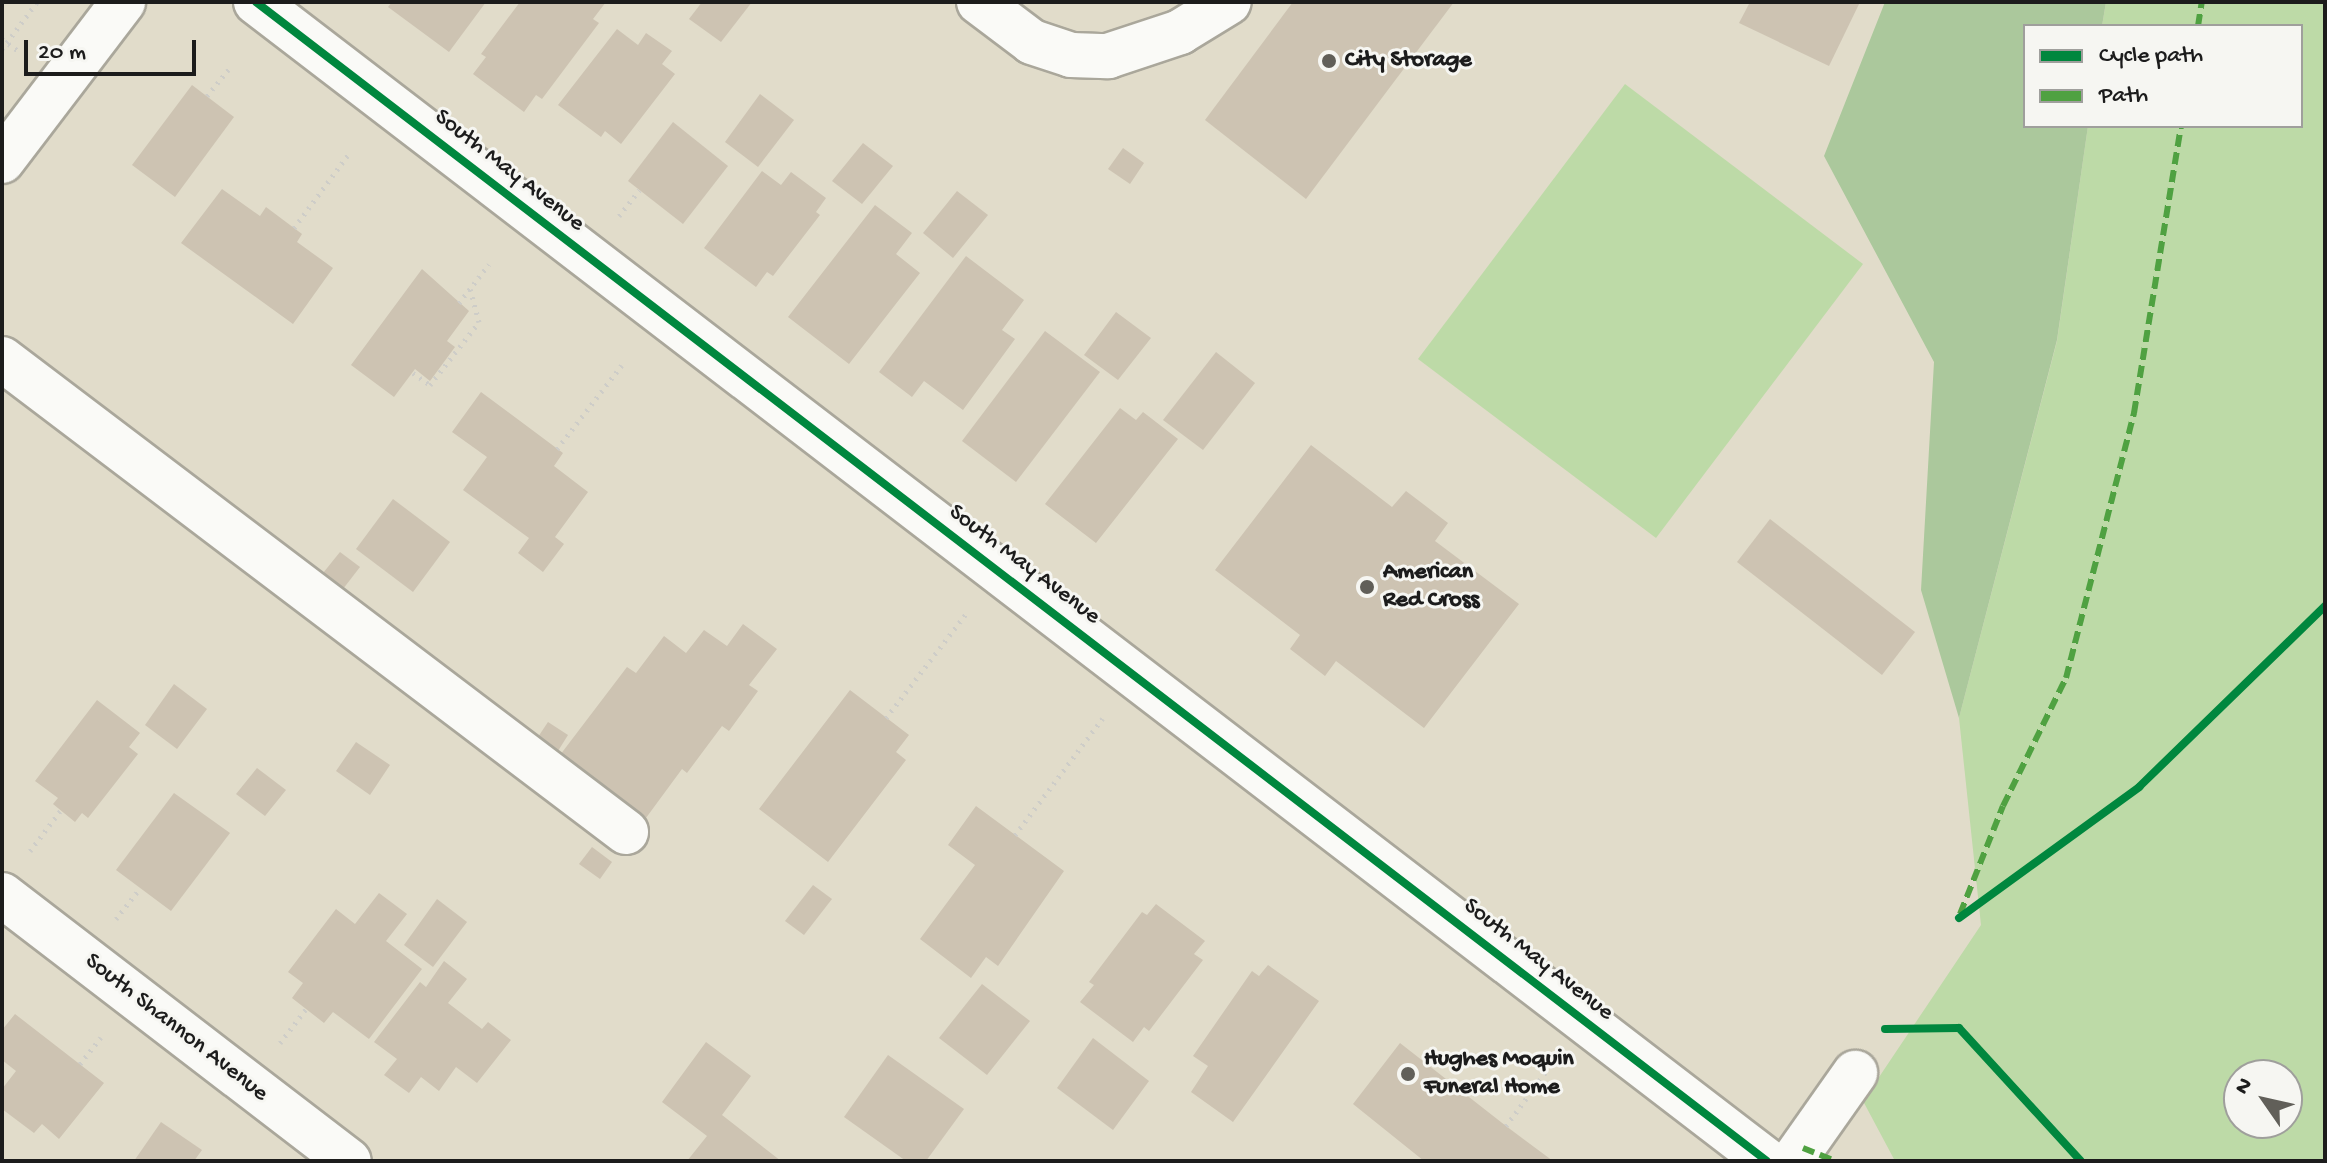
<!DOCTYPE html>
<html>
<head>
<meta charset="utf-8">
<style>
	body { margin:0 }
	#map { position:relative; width:2327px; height:1163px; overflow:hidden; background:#e1dcca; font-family:"Gochi Hand",sans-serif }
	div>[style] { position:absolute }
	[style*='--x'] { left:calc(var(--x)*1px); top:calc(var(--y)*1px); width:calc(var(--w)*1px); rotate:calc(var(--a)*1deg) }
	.green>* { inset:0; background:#bddaa7 }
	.forest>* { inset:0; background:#abc89c }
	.building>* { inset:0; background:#cdc3b2 }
	.path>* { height:5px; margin-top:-2.5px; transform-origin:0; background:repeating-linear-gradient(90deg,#cecdc8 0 2px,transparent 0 8px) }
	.roads { filter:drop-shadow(2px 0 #aaa79b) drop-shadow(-2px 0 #aaa79b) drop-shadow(0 2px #aaa79b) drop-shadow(0 -2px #aaa79b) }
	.minor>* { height:44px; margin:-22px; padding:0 22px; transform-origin:22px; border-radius:22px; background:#fafaf7 }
	.quiet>* { height:6px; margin-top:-3px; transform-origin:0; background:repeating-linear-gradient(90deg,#4fa141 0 12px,transparent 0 18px) }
	.cycleway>* { height:8px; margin:-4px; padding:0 4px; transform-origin:4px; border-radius:4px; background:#00873e }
	.dots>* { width:22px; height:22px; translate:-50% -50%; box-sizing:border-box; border:4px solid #f6f6f2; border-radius:50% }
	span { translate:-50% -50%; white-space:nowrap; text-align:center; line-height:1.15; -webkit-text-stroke:6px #f6f6f2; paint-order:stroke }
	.poi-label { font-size:24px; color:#1c1c1c; font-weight:700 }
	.left { translate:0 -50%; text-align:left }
	.street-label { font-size:24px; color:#1c1c1c }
	.frame { position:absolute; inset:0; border:4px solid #1c1c1c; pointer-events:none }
	.legend { position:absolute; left:2023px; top:24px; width:280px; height:104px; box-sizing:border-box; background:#f6f6f2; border:2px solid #9f9f9c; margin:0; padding:10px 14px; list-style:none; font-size:24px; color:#1c1c1c }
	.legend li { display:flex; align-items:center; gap:16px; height:40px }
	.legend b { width:40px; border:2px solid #9f9f9c }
	.north { position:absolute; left:2223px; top:1059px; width:80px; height:80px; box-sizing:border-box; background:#f6f6f2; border:2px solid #9f9f9c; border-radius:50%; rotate:304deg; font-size:22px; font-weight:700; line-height:32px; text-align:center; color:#1c1c1c }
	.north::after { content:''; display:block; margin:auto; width:28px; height:36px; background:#615f59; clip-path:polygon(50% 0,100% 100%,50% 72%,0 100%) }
	.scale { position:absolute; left:24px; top:40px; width:172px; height:36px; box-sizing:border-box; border:4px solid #1c1c1c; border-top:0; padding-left:10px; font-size:24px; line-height:28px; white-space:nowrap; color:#1c1c1c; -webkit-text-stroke:6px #f6f6f2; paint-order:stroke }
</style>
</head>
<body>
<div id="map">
	<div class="green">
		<i style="clip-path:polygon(evenodd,2106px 2px,2325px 2px,2325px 1161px,1895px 1161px,1863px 1101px,1981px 925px,1959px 718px,2057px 341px,2088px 126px,2301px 126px,2301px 26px,2102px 26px,2106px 2px,2239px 1075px,2287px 1075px,2287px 1123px,2239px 1123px,2239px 1075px)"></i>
		<i style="clip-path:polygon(1625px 84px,1863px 264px,1656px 538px,1418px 359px)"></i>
	</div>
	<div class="forest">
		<i style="clip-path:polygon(1885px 2px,2106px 2px,2102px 26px,2025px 26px,2025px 126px,2088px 126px,2057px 340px,1959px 718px,1921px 590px,1934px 362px,1824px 156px)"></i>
	</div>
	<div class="building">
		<i style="clip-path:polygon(392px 2px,486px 2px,449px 52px,388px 7px)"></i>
		<i style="clip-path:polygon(520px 2px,606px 2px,593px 19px,599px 23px,542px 99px,536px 95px,524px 112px,473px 74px,486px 57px,481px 54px)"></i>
		<i style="clip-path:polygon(702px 2px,752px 2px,721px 42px,689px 19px)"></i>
		<i style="clip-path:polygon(1293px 2px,1454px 2px,1306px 199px,1205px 120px)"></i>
		<i style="clip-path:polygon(1750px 2px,1860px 2px,1829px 66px,1739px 23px)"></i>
		<i style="clip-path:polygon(617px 29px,638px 45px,646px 33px,672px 51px,662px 64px,675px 74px,621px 144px,605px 131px,601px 137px,558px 105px)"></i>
		<i style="clip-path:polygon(192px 85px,234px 117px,175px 197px,132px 165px)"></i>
		<i style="clip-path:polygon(760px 94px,794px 120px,758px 167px,725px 142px)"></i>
		<i style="clip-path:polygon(673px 122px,728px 166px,683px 224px,628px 181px)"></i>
		<i style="clip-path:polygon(863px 143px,893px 166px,862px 204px,832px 181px)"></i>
		<i style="clip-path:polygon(1123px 148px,1144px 163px,1130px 184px,1108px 169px)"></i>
		<i style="clip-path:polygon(762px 171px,781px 185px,791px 172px,826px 198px,816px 212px,820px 215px,773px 276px,767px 272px,756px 287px,704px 248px)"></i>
		<i style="clip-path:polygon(222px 189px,260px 216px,266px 207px,302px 234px,297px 242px,333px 268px,293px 324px,181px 243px)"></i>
		<i style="clip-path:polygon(957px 191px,988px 215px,953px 258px,923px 233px)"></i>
		<i style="clip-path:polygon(875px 205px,912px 233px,896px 254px,920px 273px,849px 364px,788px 317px)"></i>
		<i style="clip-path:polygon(966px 256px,1024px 300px,1002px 330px,1015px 339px,963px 410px,924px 381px,912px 397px,879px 372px)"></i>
		<i style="clip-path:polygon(422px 269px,469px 311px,447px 341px,455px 347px,430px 381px,415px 369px,394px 397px,351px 365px)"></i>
		<i style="clip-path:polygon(1116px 312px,1151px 338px,1118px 380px,1084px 355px)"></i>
		<i style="clip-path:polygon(1045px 331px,1100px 372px,1016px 482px,962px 441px)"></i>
		<i style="clip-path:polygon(1216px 352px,1255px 383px,1203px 450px,1163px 420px)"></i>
		<i style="clip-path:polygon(481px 392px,563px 453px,554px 466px,588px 492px,555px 537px,564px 544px,543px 572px,518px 553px,529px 538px,463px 490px,487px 457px,452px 432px)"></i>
		<i style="clip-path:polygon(1120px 408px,1136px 420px,1143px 412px,1178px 439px,1096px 543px,1045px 504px)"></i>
		<i style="clip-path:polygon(1311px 445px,1392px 507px,1406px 491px,1448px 523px,1435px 541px,1519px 604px,1424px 728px,1336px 661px,1325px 676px,1290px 649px,1300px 635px,1215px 570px)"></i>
		<i style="clip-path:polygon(393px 499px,450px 542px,413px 592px,356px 549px)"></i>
		<i style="clip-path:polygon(1770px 519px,1915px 632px,1882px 675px,1737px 562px)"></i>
		<i style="clip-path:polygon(340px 552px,360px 567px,343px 589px,323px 573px)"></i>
		<i style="clip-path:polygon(743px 624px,777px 649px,749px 685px,758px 691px,729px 731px,722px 726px,687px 773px,682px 769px,643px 822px,557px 759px,627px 667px,636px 673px,664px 636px,686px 653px,704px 630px,727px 646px)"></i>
		<i style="clip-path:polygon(174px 684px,207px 709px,177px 749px,145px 725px)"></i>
		<i style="clip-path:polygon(850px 690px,909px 735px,896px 752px,906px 760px,828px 862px,759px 809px)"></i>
		<i style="clip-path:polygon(97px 700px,140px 733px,129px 747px,138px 754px,88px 818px,82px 813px,75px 822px,53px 804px,58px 798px,35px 781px)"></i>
		<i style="clip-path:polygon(548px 722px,568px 735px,558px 751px,538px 737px)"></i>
		<i style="clip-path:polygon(356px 742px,390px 765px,370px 795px,336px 771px)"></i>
		<i style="clip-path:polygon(257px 768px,286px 790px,265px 816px,236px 794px)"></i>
		<i style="clip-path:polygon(174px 793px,230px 833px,171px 911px,116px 870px)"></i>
		<i style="clip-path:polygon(976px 806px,1064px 871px,998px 966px,986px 957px,971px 978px,920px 939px,975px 865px,948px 845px)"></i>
		<i style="clip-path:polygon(592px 847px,612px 862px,600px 879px,579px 864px)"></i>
		<i style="clip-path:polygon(813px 885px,832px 899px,804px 935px,785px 921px)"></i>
		<i style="clip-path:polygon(379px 893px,407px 914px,386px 941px,422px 969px,369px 1039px,333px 1012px,324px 1023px,292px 998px,303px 983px,288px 972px,336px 909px,355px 924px)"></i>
		<i style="clip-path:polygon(437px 899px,467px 922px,433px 967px,404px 945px)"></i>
		<i style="clip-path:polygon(1156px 904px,1205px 941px,1194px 954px,1203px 960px,1149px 1031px,1144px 1027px,1133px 1042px,1080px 1002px,1094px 985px,1089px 982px,1142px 912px,1147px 915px)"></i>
		<i style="clip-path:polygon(444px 961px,467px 979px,448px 1003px,482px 1029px,488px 1022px,511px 1040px,477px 1083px,456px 1067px,439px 1091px,421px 1077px,409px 1093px,384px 1075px,397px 1059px,374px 1042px,420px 982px,426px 987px)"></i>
		<i style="clip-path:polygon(1268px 965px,1319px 1001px,1233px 1122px,1191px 1092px,1208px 1066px,1193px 1056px,1252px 971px,1259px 976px)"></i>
		<i style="clip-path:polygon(982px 984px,1030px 1021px,987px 1075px,939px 1038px)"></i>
		<i style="clip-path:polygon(15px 1014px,104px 1083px,59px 1139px,42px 1124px,34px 1133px,2px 1109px,2px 1089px,16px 1071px,2px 1060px,2px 1030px)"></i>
		<i style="clip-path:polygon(1093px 1038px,1149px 1081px,1113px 1130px,1057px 1088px)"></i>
		<i style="clip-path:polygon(706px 1042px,751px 1076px,722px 1115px,781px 1161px,687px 1161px,707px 1136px,662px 1102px)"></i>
		<i style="clip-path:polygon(1400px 1043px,1506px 1126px,1553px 1161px,1424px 1161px,1353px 1104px)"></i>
		<i style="clip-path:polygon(888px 1055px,964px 1109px,926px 1161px,906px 1161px,844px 1117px)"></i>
		<i style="clip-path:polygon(161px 1122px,202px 1150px,194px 1161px,134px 1161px)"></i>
	</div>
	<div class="path">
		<i style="--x:2;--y:39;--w:22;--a:36"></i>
		<i style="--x:2;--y:49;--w:59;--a:-53.3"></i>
		<i style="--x:207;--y:96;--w:38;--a:-51"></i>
		<i style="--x:619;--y:216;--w:33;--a:-52"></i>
		<i style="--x:294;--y:228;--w:91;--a:-53.5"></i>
		<i style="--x:459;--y:303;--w:49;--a:-52.4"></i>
		<i style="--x:413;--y:373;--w:21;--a:35"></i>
		<i style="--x:430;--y:385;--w:80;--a:-52.1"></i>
		<i style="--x:479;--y:322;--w:34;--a:-105"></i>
		<i style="--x:557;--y:449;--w:106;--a:-52.3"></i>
		<i style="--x:886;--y:718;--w:135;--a:-52.5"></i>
		<i style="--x:1015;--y:835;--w:146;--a:-53.1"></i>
		<i style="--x:30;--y:851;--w:51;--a:-52.9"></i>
		<i style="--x:116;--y:919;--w:39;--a:-52"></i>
		<i style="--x:280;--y:1043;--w:43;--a:-52.6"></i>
		<i style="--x:80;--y:1064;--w:34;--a:-52"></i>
		<i style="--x:1506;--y:1126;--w:66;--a:-53.7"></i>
	</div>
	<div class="roads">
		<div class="minor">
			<i style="--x:256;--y:2;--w:1904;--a:37.49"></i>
			<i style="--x:979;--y:2;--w:66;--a:37"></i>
			<i style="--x:1032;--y:42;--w:41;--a:18.4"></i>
			<i style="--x:1071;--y:55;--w:37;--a:2"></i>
			<i style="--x:1108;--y:56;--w:76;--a:-18.4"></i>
			<i style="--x:1180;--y:32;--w:57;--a:-31.5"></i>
			<i style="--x:2;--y:161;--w:200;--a:-52.7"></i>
			<i style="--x:2;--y:359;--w:783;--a:37.16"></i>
			<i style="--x:2;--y:895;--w:437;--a:37.5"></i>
			<i style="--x:1793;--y:1161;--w:108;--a:-54.8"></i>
		</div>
	</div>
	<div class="quiet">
		<i style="--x:2198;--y:26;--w:24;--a:-81"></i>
		<i style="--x:1960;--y:914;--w:116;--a:-68.3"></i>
		<i style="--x:2003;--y:806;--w:143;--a:-63.8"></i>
		<i style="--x:2066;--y:678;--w:274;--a:-75.6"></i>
		<i style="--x:2134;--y:413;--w:291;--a:-80.7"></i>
		<i style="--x:1803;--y:1148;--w:35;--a:22"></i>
	</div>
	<div class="cycleway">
		<i style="--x:256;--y:2;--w:1904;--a:37.49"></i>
		<i style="--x:1959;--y:918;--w:223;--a:-36"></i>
		<i style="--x:2139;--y:787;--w:260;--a:-44.2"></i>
		<i style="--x:1885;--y:1029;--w:74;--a:-0.8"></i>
		<i style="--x:1959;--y:1028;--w:180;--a:47.5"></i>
	</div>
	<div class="dots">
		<i style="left:1329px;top:61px;background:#615f59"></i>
		<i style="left:1367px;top:587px;background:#615f59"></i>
		<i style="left:1408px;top:1074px;background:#615f59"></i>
	</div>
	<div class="poi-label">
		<span class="left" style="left:1345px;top:61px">City Storage</span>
		<span class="left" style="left:1383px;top:587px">American<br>Red Cross</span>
		<span class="left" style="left:1424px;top:1074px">Hughes Moquin<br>Funeral Home</span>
	</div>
	<div class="street-label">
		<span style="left:509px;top:171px;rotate:38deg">South May Avenue</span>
		<span style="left:1024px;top:565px;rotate:37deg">South May Avenue</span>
		<span style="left:1538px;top:960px;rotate:38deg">South May Avenue</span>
		<span style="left:176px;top:1028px;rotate:38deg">South Shannon Avenue</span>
	</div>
	<div class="frame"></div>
	<ul class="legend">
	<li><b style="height:10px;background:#00873e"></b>Cycle path</li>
	<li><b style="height:10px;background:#4fa141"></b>Path</li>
	</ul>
	<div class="north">N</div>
	<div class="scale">20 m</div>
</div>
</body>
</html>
